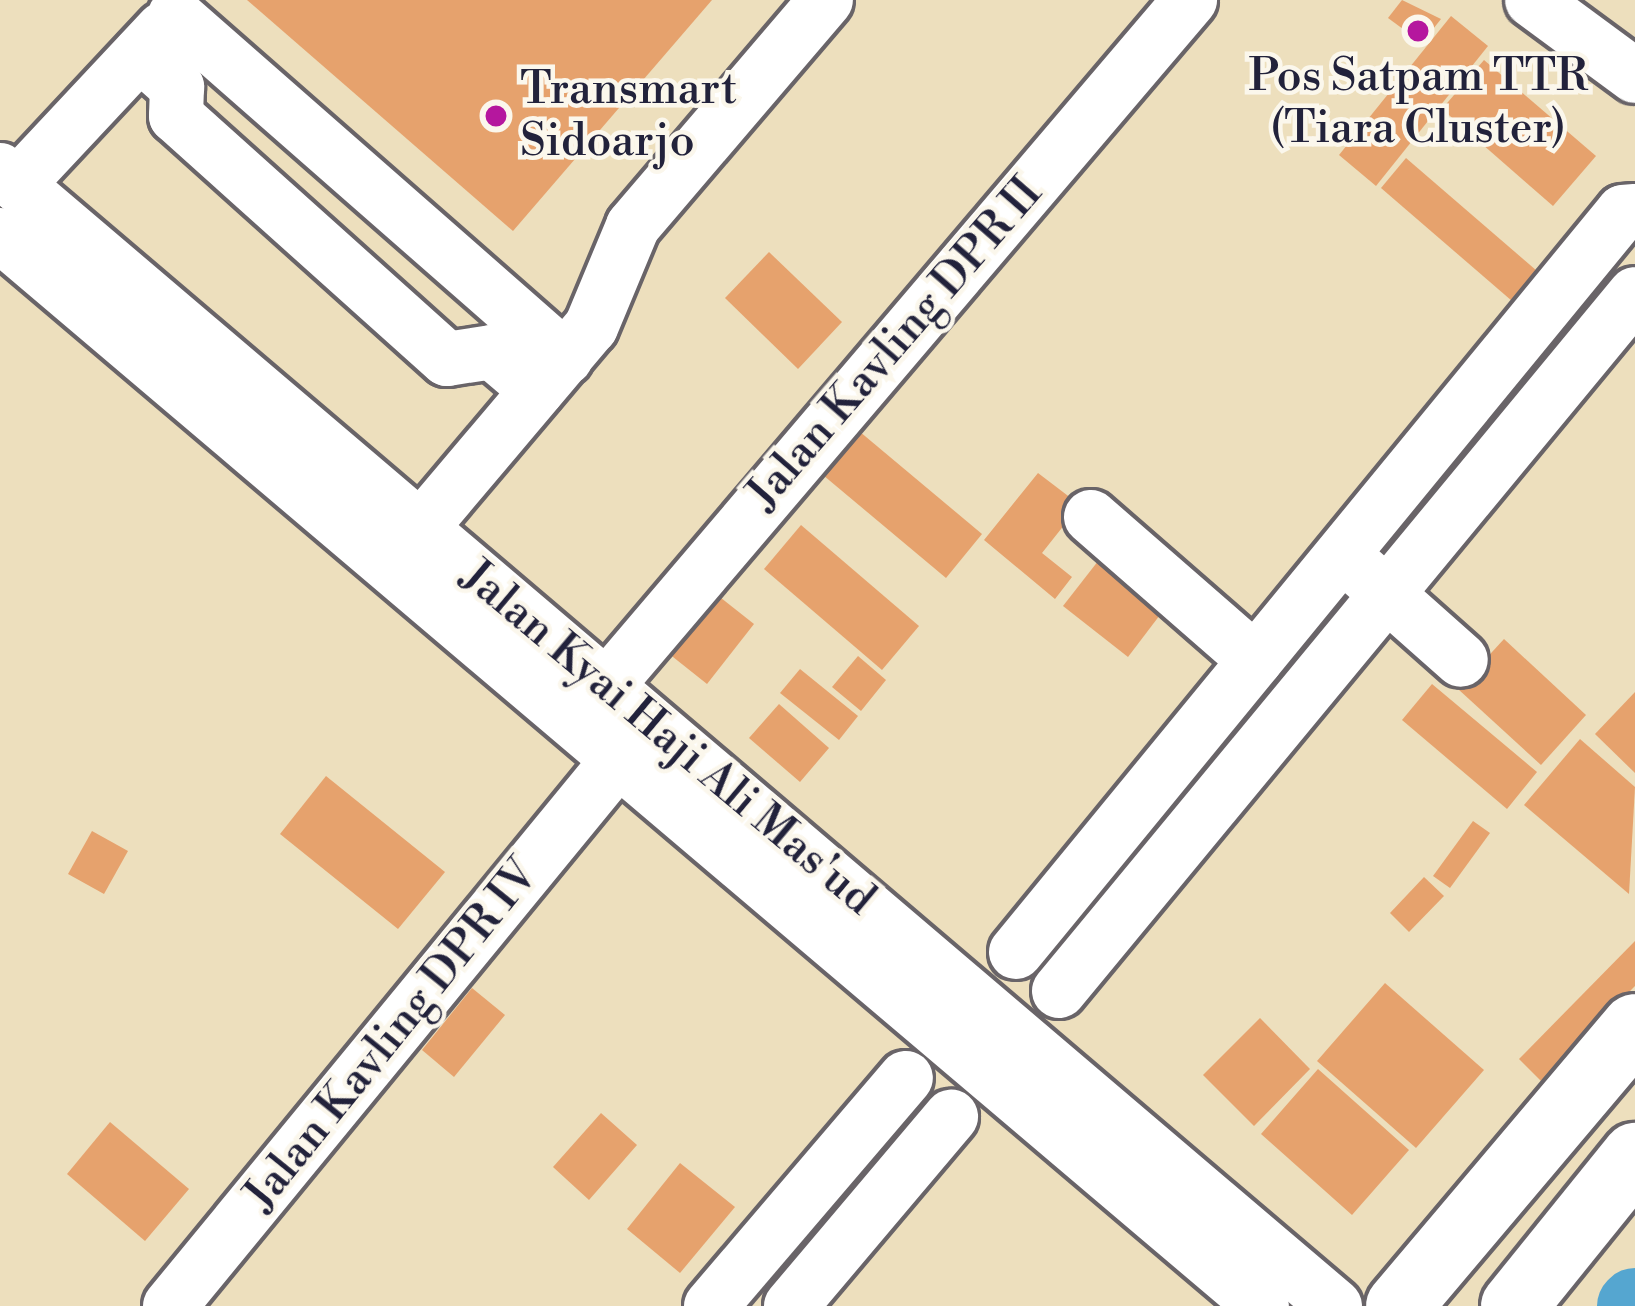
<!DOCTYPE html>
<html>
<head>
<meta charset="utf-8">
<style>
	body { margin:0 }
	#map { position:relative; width:1635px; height:1306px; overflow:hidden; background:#eddfbd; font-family:"Libre Bodoni",serif }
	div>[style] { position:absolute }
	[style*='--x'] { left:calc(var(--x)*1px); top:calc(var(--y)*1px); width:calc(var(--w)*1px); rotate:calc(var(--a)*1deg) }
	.river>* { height:72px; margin:-36px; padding:0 36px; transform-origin:36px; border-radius:36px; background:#55a6d0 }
	.building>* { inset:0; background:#e6a26d }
	.roads { filter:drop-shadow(3px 0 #696468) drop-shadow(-3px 0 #696468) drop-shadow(0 3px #696468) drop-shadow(0 -3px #696468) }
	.minor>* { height:54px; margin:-27px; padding:0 27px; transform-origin:27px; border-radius:27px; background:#fff }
	.major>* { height:66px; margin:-33px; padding:0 33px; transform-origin:33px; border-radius:33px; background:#fff }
	.dots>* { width:33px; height:33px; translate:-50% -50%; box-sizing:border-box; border:6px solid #fbf7ec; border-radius:50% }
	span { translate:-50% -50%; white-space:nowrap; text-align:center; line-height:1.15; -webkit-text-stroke:9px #fbf7ec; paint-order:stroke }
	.poi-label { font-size:45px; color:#22223b }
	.left { translate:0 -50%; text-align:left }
	.street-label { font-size:45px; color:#22223b }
</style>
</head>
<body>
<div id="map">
	<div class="river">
		<i style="--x:1633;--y:1306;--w:3;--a:-45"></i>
	</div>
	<div class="building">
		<i style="clip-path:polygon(247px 0,712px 0,513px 231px)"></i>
		<i style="clip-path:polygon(1402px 0,1441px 19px,1422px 43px,1388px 18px)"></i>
		<i style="clip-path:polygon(1451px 16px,1488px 46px,1376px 186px,1339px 155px)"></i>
		<i style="clip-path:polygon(1484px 60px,1596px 156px,1553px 206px,1442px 109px)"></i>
		<i style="clip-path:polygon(1406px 158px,1537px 271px,1512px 301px,1381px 188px)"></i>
		<i style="clip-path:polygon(769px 252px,842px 322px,798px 369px,725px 298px)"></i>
		<i style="clip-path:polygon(847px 421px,982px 534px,946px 578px,811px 465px)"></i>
		<i style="clip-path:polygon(1038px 473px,1080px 505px,1042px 553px,1072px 577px,1055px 599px,984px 540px)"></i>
		<i style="clip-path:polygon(801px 525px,919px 626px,882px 670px,764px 569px)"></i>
		<i style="clip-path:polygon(1102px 556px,1166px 607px,1128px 657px,1063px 606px)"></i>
		<i style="clip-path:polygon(716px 594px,754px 624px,707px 684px,668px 653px)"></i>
		<i style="clip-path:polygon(1504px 639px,1586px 715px,1541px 765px,1458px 689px)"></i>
		<i style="clip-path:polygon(858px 656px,886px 680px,861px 711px,832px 687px)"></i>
		<i style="clip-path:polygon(800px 669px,858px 716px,839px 740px,780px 693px)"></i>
		<i style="clip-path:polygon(1432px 684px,1537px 772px,1507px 809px,1402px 720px)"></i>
		<i style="clip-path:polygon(1635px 692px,1635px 773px,1595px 734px)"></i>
		<i style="clip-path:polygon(779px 704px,829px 748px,800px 782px,749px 738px)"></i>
		<i style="clip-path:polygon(1580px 739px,1635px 787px,1629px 894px,1524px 805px)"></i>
		<i style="clip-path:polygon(326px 776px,445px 872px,398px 929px,280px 834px)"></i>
		<i style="clip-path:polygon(1473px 821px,1490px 833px,1450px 888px,1433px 876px)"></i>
		<i style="clip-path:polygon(92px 831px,128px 851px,104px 894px,68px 874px)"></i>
		<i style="clip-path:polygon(1424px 877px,1444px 896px,1409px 932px,1390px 913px)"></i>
		<i style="clip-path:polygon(1635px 941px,1635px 986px,1541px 1081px,1519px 1059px)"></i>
		<i style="clip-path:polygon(1385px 983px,1484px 1070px,1416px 1148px,1317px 1061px)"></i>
		<i style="clip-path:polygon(472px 988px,505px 1015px,454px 1077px,422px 1050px)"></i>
		<i style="clip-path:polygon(1260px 1018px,1310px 1069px,1254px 1126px,1203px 1075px)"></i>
		<i style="clip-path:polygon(1318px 1069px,1409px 1150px,1352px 1215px,1261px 1134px)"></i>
		<i style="clip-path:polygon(601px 1113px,637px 1145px,589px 1200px,553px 1167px)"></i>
		<i style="clip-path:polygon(110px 1122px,189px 1189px,145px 1241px,67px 1174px)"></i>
		<i style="clip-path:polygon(680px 1163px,735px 1207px,680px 1273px,627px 1229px)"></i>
	</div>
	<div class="roads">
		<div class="minor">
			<i style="--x:1532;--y:0;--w:128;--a:36.4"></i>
			<i style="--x:175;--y:15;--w:520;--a:41.26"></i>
			<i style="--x:140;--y:54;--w:50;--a:41.7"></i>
			<i style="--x:177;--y:87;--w:29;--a:92"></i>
			<i style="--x:176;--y:116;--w:364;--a:41.9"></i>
			<i style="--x:447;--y:359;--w:46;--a:-8.8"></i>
			<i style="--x:492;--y:352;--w:59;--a:40.2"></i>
			<i style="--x:0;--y:170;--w:1753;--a:40.4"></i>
			<i style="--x:17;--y:185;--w:214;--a:-46.9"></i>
			<i style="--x:0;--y:235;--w:1655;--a:40.32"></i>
			<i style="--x:1091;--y:517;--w:218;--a:41.1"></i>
			<i style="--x:398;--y:555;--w:299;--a:-49.8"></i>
			<i style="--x:591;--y:327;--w:109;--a:-67.4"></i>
			<i style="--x:633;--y:226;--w:297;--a:-49.5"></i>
			<i style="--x:1362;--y:572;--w:132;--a:41.6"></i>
			<i style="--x:603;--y:690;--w:906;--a:-49.61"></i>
			<i style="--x:1016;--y:952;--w:957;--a:-50.64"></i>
			<i style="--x:1623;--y:212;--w:12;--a:-5"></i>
			<i style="--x:1059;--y:991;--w:904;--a:-50.43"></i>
			<i style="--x:170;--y:1306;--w:700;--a:-50.62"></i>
			<i style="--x:711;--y:1306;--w:300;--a:-49.5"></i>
			<i style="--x:791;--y:1306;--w:248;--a:-49.8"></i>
		</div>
		<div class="major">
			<i style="--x:1399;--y:1306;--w:365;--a:-49.8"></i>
			<i style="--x:1514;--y:1306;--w:193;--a:-51.1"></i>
		</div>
	</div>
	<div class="dots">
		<i style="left:1418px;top:31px;background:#b5179e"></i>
		<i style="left:496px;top:116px;background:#b5179e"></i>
	</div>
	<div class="poi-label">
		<span style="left:1418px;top:103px">Pos Satpam TTR<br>(Tiara Cluster)</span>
		<span class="left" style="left:520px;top:116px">Transmart<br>Sidoarjo</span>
	</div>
	<div class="street-label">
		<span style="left:895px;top:344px;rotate:-49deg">Jalan Kavling DPR II</span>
		<span style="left:668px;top:738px;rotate:40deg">Jalan Kyai Haji Ali Mas'ud</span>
		<span style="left:392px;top:1035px;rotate:-51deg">Jalan Kavling DPR IV</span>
	</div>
</div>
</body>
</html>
